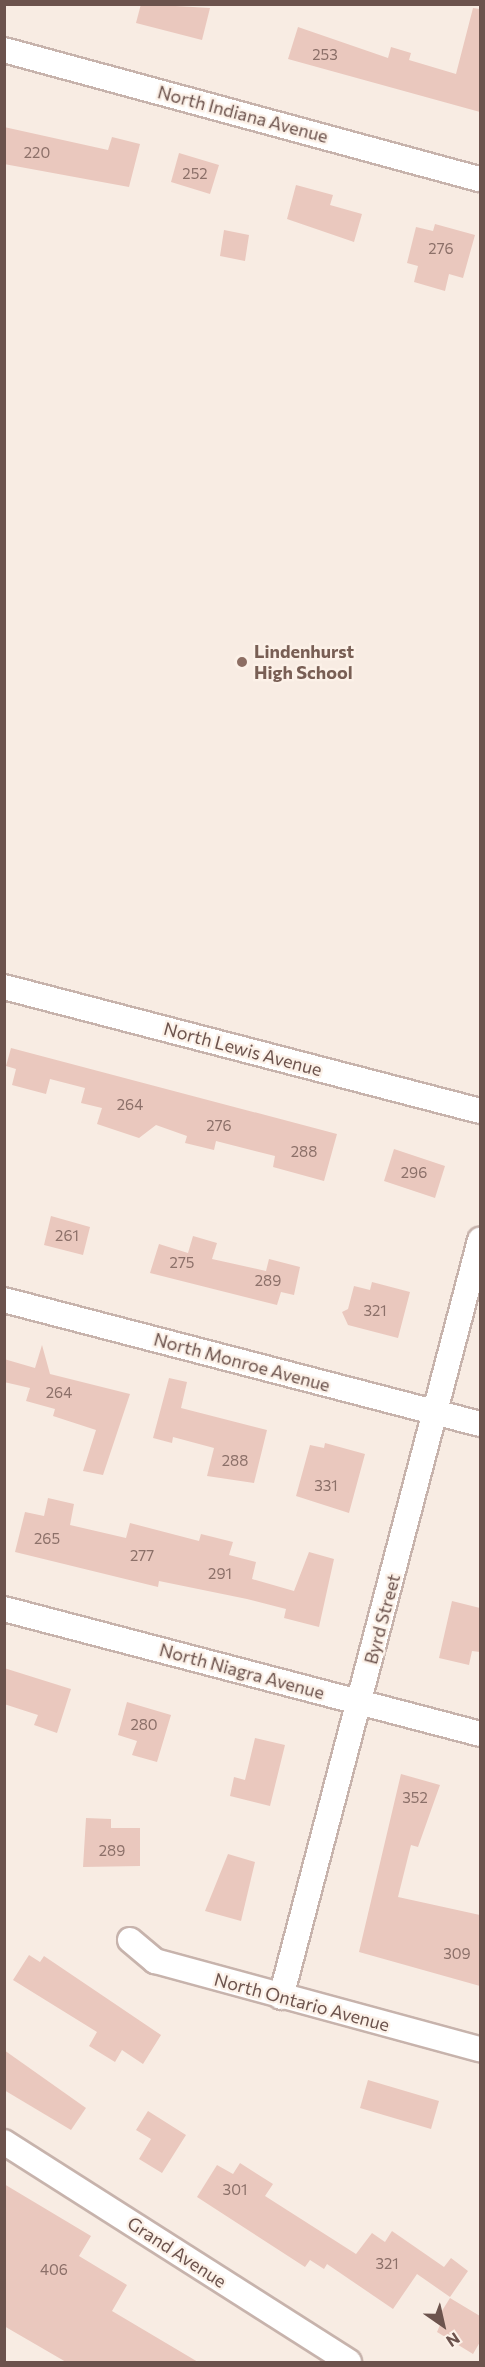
<!DOCTYPE html>
<html>
<head>
<meta charset="utf-8">
<style>
	body { margin:0 }
	#map { position:relative; width:485px; height:2367px; overflow:hidden; background:#f8ece3; font-family:Commissioner,sans-serif }
	div>[style] { position:absolute }
	[style*='--x'] { left:calc(var(--x)*1px); top:calc(var(--y)*1px); width:calc(var(--w)*1px); rotate:calc(var(--a)*1deg) }
	.building>* { inset:0; background:#eac8be }
	.roads { filter:drop-shadow(2px 0 #c7b3ac) drop-shadow(-2px 0 #c7b3ac) drop-shadow(0 2px #c7b3ac) drop-shadow(0 -2px #c7b3ac) }
	.street>* { height:24px; margin:-12px; padding:0 12px; transform-origin:12px; border-radius:12px; background:#fff }
	.dots>* { width:16px; height:16px; translate:-50% -50%; box-sizing:border-box; border:3px solid #fcf1e8; border-radius:50% }
	span { translate:-50% -50%; white-space:nowrap; text-align:center; line-height:1.15; -webkit-text-stroke:4.5px #fcf1e8; paint-order:stroke }
	.number-label { font-size:15px; color:#8c7069 }
	.number-label span { -webkit-text-stroke-width:0 }
	.street-label { font-size:18px; color:#6c534d }
	.education-label { font-size:18px; color:#785e54; font-weight:700 }
	.left { translate:0 -50%; text-align:left }
	.frame { position:absolute; inset:0; border:6px solid #6c534d; pointer-events:none }
	.north { position:absolute; left:413px; top:2295px; width:60px; height:60px; -webkit-text-stroke:4px #fcf1e8; paint-order:stroke; rotate:146deg; font-size:16px; font-weight:700; line-height:24px; text-align:center; color:#6c534d }
	.north::after { content:''; display:block; margin:auto; width:21px; height:27px; background:#6c534d; clip-path:polygon(50% 0,100% 100%,50% 72%,0 100%) }
</style>
</head>
<body>
<div id="map">
	<div class="building">
		<i style="clip-path:polygon(141px 4px,210px 8px,202px 40px,136px 23px)"></i>
		<i style="clip-path:polygon(473px 8px,480px 9px,480px 112px,288px 59px,298px 27px,388px 58px,391px 47px,411px 53px,409px 60px,456px 74px)"></i>
		<i style="clip-path:polygon(4px 127px,108px 150px,112px 137px,140px 144px,129px 187px,4px 164px)"></i>
		<i style="clip-path:polygon(179px 153px,219px 165px,210px 194px,171px 182px)"></i>
		<i style="clip-path:polygon(296px 185px,333px 195px,330px 205px,362px 214px,354px 242px,287px 219px)"></i>
		<i style="clip-path:polygon(435px 224px,475px 235px,463px 278px,449px 274px,445px 291px,414px 282px,418px 266px,407px 263px,416px 227px,433px 231px)"></i>
		<i style="clip-path:polygon(224px 230px,249px 235px,245px 261px,220px 256px)"></i>
		<i style="clip-path:polygon(11px 1048px,337px 1134px,324px 1181px,273px 1167px,275px 1156px,216px 1141px,214px 1150px,185px 1143px,187px 1136px,156px 1125px,139px 1138px,97px 1124px,102px 1108px,81px 1103px,85px 1088px,50px 1079px,46px 1094px,12px 1085px,16px 1069px,6px 1066px)"></i>
		<i style="clip-path:polygon(394px 1149px,445px 1166px,435px 1198px,384px 1181px)"></i>
		<i style="clip-path:polygon(51px 1216px,90px 1227px,83px 1255px,44px 1245px)"></i>
		<i style="clip-path:polygon(193px 1236px,217px 1243px,212px 1259px,266px 1271px,269px 1259px,300px 1267px,294px 1295px,281px 1292px,277px 1305px,150px 1273px,159px 1244px,188px 1253px)"></i>
		<i style="clip-path:polygon(372px 1282px,410px 1292px,398px 1338px,348px 1325px,342px 1312px,348px 1309px,354px 1286px,370px 1290px)"></i>
		<i style="clip-path:polygon(42px 1345px,50px 1374px,130px 1394px,103px 1475px,83px 1471px,96px 1430px,53px 1416px,55px 1409px,26px 1401px,30px 1388px,4px 1382px,4px 1359px,35px 1368px)"></i>
		<i style="clip-path:polygon(169px 1378px,187px 1382px,181px 1408px,267px 1430px,254px 1483px,207px 1476px,214px 1448px,173px 1437px,172px 1443px,153px 1438px)"></i>
		<i style="clip-path:polygon(325px 1443px,365px 1454px,349px 1513px,296px 1496px,310px 1445px,324px 1448px)"></i>
		<i style="clip-path:polygon(48px 1498px,74px 1504px,70px 1525px,126px 1538px,130px 1523px,199px 1541px,201px 1534px,233px 1542px,229px 1555px,256px 1562px,252px 1579px,294px 1591px,309px 1552px,334px 1559px,319px 1627px,284px 1618px,286px 1609px,247px 1599px,159px 1581px,158px 1587px,15px 1552px,25px 1512px,44px 1516px)"></i>
		<i style="clip-path:polygon(452px 1601px,480px 1608px,480px 1652px,472px 1651px,469px 1665px,439px 1658px)"></i>
		<i style="clip-path:polygon(4px 1668px,71px 1689px,57px 1733px,34px 1725px,38px 1715px,4px 1704px)"></i>
		<i style="clip-path:polygon(127px 1702px,171px 1715px,157px 1762px,132px 1755px,137px 1741px,118px 1735px)"></i>
		<i style="clip-path:polygon(255px 1738px,285px 1745px,270px 1806px,230px 1796px,234px 1777px,245px 1780px)"></i>
		<i style="clip-path:polygon(401px 1774px,440px 1785px,418px 1847px,411px 1845px,398px 1897px,480px 1915px,480px 1986px,359px 1952px)"></i>
		<i style="clip-path:polygon(86px 1818px,111px 1819px,111px 1828px,140px 1828px,140px 1866px,83px 1867px)"></i>
		<i style="clip-path:polygon(228px 1854px,255px 1862px,241px 1921px,205px 1911px)"></i>
		<i style="clip-path:polygon(29px 1955px,40px 1962px,44px 1956px,161px 2035px,143px 2064px,122px 2050px,115px 2062px,89px 2046px,97px 2032px,13px 1980px)"></i>
		<i style="clip-path:polygon(4px 2050px,86px 2108px,71px 2130px,4px 2090px)"></i>
		<i style="clip-path:polygon(368px 2080px,439px 2101px,431px 2129px,360px 2108px)"></i>
		<i style="clip-path:polygon(148px 2111px,186px 2135px,162px 2173px,139px 2159px,151px 2139px,136px 2130px)"></i>
		<i style="clip-path:polygon(240px 2163px,273px 2184px,265px 2196px,356px 2254px,372px 2233px,385px 2242px,392px 2231px,444px 2267px,451px 2258px,468px 2271px,450px 2297px,417px 2274px,393px 2309px,327px 2264px,324px 2269px,310px 2260px,305px 2267px,197px 2197px,217px 2165px,233px 2174px)"></i>
		<i style="clip-path:polygon(4px 2184px,91px 2236px,79px 2256px,127px 2285px,112px 2311px,198px 2362px,66px 2362px,4px 2326px)"></i>
		<i style="clip-path:polygon(450px 2298px,480px 2316px,480px 2342px,473px 2354px,437px 2332px,440px 2325px,435px 2322px)"></i>
	</div>
	<div class="roads">
		<div class="street">
			<i style="--x:4;--y:50;--w:493;--a:15.2"></i>
			<i style="--x:4;--y:987;--w:492;--a:14.6"></i>
			<i style="--x:4;--y:1300;--w:492;--a:14.6"></i>
			<i style="--x:4;--y:1609;--w:492;--a:14.7"></i>
			<i style="--x:130;--y:1940;--w:33;--a:40"></i>
			<i style="--x:155;--y:1961;--w:337;--a:15.2"></i>
			<i style="--x:281;--y:1997;--w:783;--a:-75.27"></i>
			<i style="--x:4;--y:2142;--w:409;--a:32.5"></i>
		</div>
	</div>
	<div class="dots">
		<i style="left:242px;top:662px;background:#8d6e63"></i>
	</div>
	<div class="number-label">
		<span style="left:325px;top:55px">253</span>
		<span style="left:37px;top:153px">220</span>
		<span style="left:195px;top:174px">252</span>
		<span style="left:441px;top:249px">276</span>
		<span style="left:130px;top:1105px">264</span>
		<span style="left:219px;top:1126px">276</span>
		<span style="left:304px;top:1152px">288</span>
		<span style="left:414px;top:1173px">296</span>
		<span style="left:67px;top:1236px">261</span>
		<span style="left:182px;top:1263px">275</span>
		<span style="left:268px;top:1281px">289</span>
		<span style="left:375px;top:1311px">321</span>
		<span style="left:59px;top:1393px">264</span>
		<span style="left:235px;top:1461px">288</span>
		<span style="left:326px;top:1486px">331</span>
		<span style="left:47px;top:1539px">265</span>
		<span style="left:142px;top:1556px">277</span>
		<span style="left:220px;top:1574px">291</span>
		<span style="left:144px;top:1725px">280</span>
		<span style="left:415px;top:1798px">352</span>
		<span style="left:112px;top:1851px">289</span>
		<span style="left:457px;top:1954px">309</span>
		<span style="left:235px;top:2190px">301</span>
		<span style="left:387px;top:2264px">321</span>
		<span style="left:54px;top:2270px">406</span>
	</div>
	<div class="street-label">
		<span style="left:243px;top:114px;rotate:15deg">North Indiana Avenue</span>
		<span style="left:243px;top:1049px;rotate:15deg">North Lewis Avenue</span>
		<span style="left:242px;top:1362px;rotate:15deg">North Monroe Avenue</span>
		<span style="left:382px;top:1619px;rotate:-75deg">Byrd Street</span>
		<span style="left:242px;top:1671px;rotate:15deg">North Niagra Avenue</span>
		<span style="left:302px;top:2002px;rotate:15deg">North Ontario Avenue</span>
		<span style="left:177px;top:2252px;rotate:33deg">Grand Avenue</span>
	</div>
	<div class="education-label">
		<span class="left" style="left:254px;top:662px">Lindenhurst<br>High School</span>
	</div>
	<div class="frame"></div>
	<div class="north">N</div>
</div>
</body>
</html>
